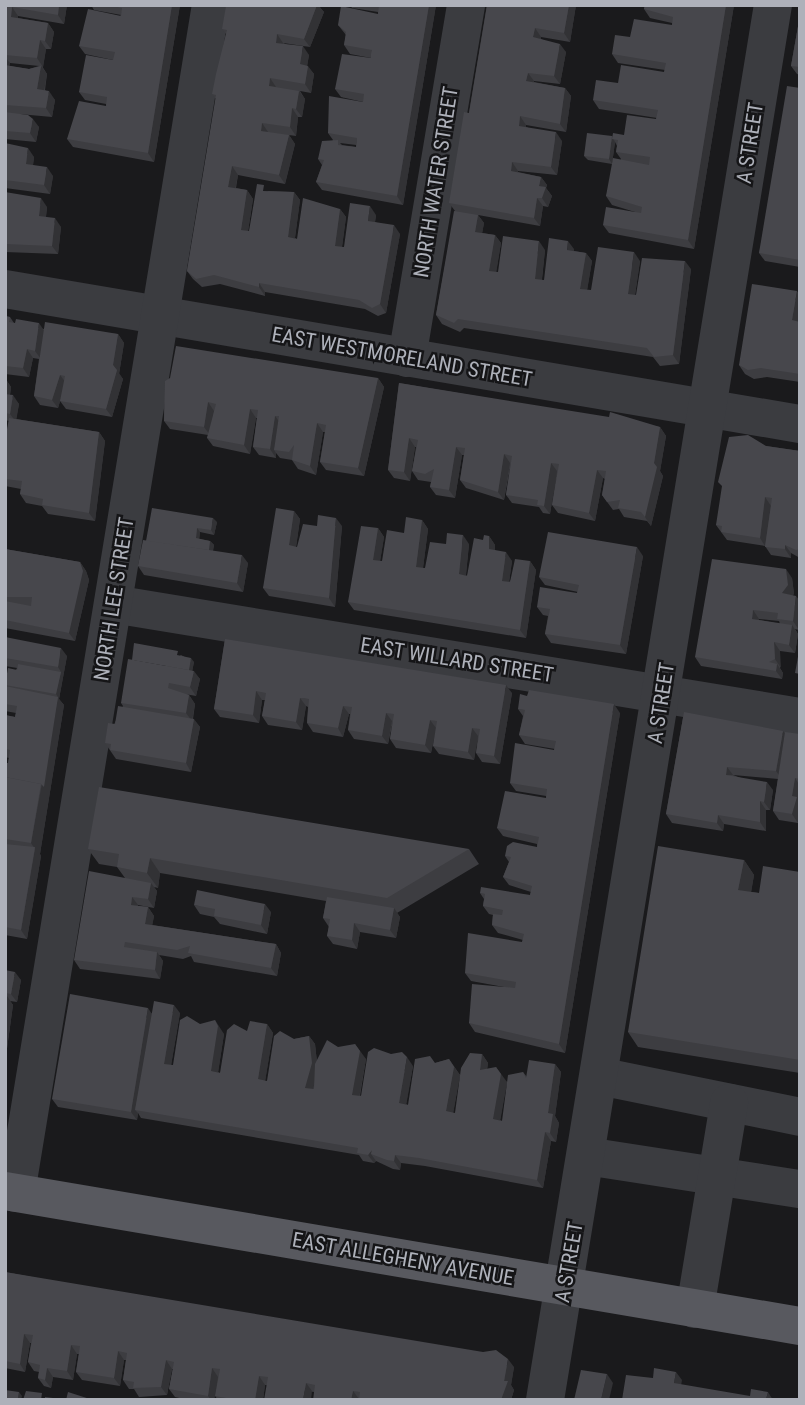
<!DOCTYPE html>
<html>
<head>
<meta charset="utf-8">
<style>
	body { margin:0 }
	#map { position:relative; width:805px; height:1405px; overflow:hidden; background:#1a1a1c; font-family:"Roboto Condensed",sans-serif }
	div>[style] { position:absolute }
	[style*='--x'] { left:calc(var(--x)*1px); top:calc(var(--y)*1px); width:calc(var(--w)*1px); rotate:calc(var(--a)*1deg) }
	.minor>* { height:38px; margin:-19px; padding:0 19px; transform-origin:19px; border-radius:19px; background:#3b3c40 }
	.major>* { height:38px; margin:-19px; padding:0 19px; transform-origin:19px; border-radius:19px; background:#58595f }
	.wall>* { inset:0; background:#3d3d41 }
	.shaded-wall>* { inset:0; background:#323235 }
	.building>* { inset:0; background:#47474c }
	span { translate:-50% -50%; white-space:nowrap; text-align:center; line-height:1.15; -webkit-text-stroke:5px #151517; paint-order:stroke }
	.street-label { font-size:21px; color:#aeb1ba }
	.frame { position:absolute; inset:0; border:7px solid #aeb1ba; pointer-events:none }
</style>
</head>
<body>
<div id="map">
	<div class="minor">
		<i style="--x:5;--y:289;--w:806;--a:9.64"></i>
		<i style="--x:407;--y:358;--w:358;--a:-80.5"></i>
		<i style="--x:113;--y:604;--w:696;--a:9.34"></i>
		<i style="--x:599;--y:1076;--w:205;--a:11.5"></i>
		<i style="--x:586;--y:1156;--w:217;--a:8.8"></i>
		<i style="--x:16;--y:1193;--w:1204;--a:-80.68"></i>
		<i style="--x:695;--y:1309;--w:209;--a:-80.6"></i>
		<i style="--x:545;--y:1400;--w:1414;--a:-80.72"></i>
	</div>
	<div class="major">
		<i style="--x:5;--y:1191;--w:806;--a:9.64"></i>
	</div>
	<div class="wall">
		<i style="clip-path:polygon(evenodd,5px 5px,67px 5px,64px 24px,18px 16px,18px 18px,48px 23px,54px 32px,51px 49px,46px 49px,43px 67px,42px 66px,47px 74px,45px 90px,55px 100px,52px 117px,19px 114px,39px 127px,36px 142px,5px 139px,5px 5px,10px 63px,39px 66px,29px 69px,9px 66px,10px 63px)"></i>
		<i style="clip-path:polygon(91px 5px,180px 5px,154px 162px,73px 147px,67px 139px,106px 106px,106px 104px,85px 100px,79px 92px,113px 60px,85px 54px,79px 46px,121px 15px,94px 10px)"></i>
		<i style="clip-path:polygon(231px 5px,318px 5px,324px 12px,310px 47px,283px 43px,309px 55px,307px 66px,314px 74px,311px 93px,300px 91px,305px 99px,302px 117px,298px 117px,296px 136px,268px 132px,289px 135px,295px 144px,285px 184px,238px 175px,236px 188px,247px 190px,253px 199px,248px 231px,249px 231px,268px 191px,294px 192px,300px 200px,295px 238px,297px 239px,340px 209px,346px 217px,342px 247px,344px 247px,376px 215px,375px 222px,400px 234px,386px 313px,378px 316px,365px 309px,265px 292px,265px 296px,220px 284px,202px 287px,193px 279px,187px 271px,216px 99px,212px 94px,226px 34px,222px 29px)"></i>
		<i style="clip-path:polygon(evenodd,350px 5px,436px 5px,403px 205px,322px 190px,316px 182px,322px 165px,318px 159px,333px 140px,328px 133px,363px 102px,341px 97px,335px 89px,371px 58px,350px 54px,344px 45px,346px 35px,338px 25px,378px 14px,378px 12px,352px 8px,350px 5px,340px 143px,356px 145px,356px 147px,342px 145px,340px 143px)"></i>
		<i style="clip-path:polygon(487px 5px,576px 5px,570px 42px,541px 37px,541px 39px,566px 52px,560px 84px,534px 81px,534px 82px,565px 88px,571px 96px,566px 132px,526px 125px,526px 127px,562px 141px,557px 175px,518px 171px,518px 172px,541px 177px,547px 185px,546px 188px,552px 196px,548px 207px,543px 206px,540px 226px,478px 215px,484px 223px,482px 233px,495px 235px,501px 243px,496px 272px,498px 272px,545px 250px,542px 280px,544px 280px,574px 249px,574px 251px,586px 253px,592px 261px,587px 290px,591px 290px,640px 261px,635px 295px,691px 269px,679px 364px,660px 366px,653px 357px,464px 328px,460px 332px,442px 324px,436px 315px,455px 211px,449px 203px,469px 113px)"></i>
		<i style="clip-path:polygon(645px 5px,734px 5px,694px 249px,609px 233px,603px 225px,635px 212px,612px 205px,606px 196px,621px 159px,616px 152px,617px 146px,615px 142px,612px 164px,588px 160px,584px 156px,612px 136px,613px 137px,624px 135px,656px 119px,657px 118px,599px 109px,593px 100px,618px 83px,664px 72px,665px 70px,618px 63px,612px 54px,630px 37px,672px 25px,672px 23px,650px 18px,644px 9px)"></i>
		<i style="clip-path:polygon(800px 15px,800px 75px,797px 74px,791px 66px)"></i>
		<i style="clip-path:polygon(800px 88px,800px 267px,765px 261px,759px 253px)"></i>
		<i style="clip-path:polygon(5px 143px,34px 157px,33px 165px,53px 176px,50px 194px,5px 188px)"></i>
		<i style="clip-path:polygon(5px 192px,47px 207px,46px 217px,61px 227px,58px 254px,5px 252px)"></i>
		<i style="clip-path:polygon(800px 295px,800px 382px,767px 377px,754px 379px,745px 374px,739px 365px)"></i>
		<i style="clip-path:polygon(5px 316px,10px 317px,14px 323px,44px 329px,118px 334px,124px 343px,119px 374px,123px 379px,112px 417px,66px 409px,60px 401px,58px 408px,40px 405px,34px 396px,39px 359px,33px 358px,29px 377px,5px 374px)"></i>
		<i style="clip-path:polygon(5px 378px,11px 387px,10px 395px,19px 404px,16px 419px,99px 432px,105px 441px,95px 521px,48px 514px,42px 506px,26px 503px,20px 494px,21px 489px,5px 486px,5px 441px,9px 421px,5px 420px)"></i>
		<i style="clip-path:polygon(378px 378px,384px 387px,364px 476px,326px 470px,320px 462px,325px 432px,323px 432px,316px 475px,298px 469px,292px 460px,280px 458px,276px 453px,276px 458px,259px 455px,253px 447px,257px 418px,256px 418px,250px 454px,213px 446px,207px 438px,208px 435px,170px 429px,164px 421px,165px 381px)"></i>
		<i style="clip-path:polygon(399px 383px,660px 427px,666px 436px,660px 471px,663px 476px,651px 526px,647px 521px,624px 517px,619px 509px,613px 510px,602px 495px,605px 479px,603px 478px,595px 521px,558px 513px,552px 505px,557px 471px,550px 514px,543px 513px,539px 507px,512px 503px,506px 495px,511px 463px,504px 500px,466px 488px,460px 480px,464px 455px,462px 455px,455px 498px,436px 495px,430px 487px,431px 482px,418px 480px,412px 471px,416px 447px,415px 447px,410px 481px,394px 478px,388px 470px)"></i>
		<i style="clip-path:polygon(766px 446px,800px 451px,800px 558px,791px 553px,791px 558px,771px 555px,765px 546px,727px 540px,716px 525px)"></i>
		<i style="clip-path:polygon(294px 511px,300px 519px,296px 547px,297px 547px,317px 526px,342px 526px,335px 607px,269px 596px,263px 588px)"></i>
		<i style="clip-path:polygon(422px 520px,428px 529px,423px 568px,425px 568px,446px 544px,469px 544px,466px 575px,467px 576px,483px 540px,489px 536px,495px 545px,495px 550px,512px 561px,509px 582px,530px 561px,536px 570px,526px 638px,354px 610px,348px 602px,378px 528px,384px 537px,380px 561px,382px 561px,404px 533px)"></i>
		<i style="clip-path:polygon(217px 522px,214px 535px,200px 532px,199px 539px,210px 541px,214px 545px,213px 551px,248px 563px,243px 592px,144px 575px,138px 566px,146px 541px)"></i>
		<i style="clip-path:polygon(5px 549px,80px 562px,86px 571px,89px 580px,75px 641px,5px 628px)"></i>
		<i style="clip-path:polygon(643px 556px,626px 654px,551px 643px,545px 634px,548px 616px,543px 615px,537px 607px,577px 593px,578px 592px,545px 585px,539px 577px)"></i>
		<i style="clip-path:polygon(evenodd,792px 578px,794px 594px,792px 595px,799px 630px,795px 629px,798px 634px,795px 653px,780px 651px,780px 668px,783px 673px,782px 679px,701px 666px,695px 657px,792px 578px,759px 619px,779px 621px,780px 624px,759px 620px,759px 619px)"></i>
		<i style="clip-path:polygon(5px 637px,67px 656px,59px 699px,64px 705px,40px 854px,41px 856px,27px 939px,5px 935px,5px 763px,8px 763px,9px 758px,5px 757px,5px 715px,15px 717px,16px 713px,5px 711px,5px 686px,6px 686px,5px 685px,17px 668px,5px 666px)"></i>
		<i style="clip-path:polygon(225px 639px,512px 693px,500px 764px,482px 762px,476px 753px,478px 736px,474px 760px,439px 754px,433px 746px,436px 728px,431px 753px,396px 748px,390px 739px,393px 721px,388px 744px,354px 739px,348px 730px,350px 714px,349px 714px,343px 737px,313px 732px,307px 723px,308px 707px,306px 706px,302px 730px,268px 725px,262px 716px,265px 700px,262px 700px,259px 723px,220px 717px,214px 709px)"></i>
		<i style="clip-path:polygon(181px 655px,194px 662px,192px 671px,200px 679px,196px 696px,185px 694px,189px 695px,195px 704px,193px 719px,200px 727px,191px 772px,116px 759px,105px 743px,123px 706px,121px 703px)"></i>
		<i style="clip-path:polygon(518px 709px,620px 713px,565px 1053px,475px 1032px,469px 1023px,504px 987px,471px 981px,465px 973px,522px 942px,523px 940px,498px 933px,492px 925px,493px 915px,489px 914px,483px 906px,484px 899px,480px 893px,530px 895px,531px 892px,509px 885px,503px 877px,509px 862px,505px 856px,537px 847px,537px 844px,503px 836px,497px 828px,546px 798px,546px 796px,516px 791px,510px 783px,554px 750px,555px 749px,525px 744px,519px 735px,523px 716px)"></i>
		<i style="clip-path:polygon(684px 712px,785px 735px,800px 734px,800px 816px,798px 823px,779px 820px,773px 811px,778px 779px,733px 775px,773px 790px,770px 810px,766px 810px,766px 831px,724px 824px,723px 831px,672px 823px,666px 814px)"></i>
		<i style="clip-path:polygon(88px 849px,469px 849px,479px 864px,397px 913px,400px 917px,396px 938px,360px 932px,357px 949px,333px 944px,327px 936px,329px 927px,323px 918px,326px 901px,160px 873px,158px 888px,154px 887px,157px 891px,154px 908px,138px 905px,138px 906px,148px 907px,154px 916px,152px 925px,276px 944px,281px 953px,277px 976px,194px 962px,191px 956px,183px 959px,159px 955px,163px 961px,160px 979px,80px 969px,74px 960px,125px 878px,117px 867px,99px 864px)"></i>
		<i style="clip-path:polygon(744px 860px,754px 875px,751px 892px,759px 893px,800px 872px,800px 1073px,638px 1047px,628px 1032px)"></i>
		<i style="clip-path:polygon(194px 905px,271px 912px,267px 934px,220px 924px,214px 917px,200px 914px)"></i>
		<i style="clip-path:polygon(5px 970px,21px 980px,17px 1002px,10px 1001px,13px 1005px,5px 1063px)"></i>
		<i style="clip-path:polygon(152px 1013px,180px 1013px,171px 1065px,173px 1065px,200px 1024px,224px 1034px,218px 1072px,220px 1073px,247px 1031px,267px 1024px,273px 1033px,265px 1081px,267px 1081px,294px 1039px,309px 1036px,315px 1044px,317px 1062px,338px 1047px,366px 1059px,360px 1096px,413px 1066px,406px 1104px,408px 1105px,435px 1063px,449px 1059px,460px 1075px,453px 1113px,455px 1113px,482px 1054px,488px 1063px,487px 1069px,507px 1082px,500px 1120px,502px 1121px,523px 1072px,527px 1077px,555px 1064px,561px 1072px,555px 1116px,559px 1123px,556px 1142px,551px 1141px,543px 1188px,425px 1166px,401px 1163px,400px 1170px,393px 1169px,376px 1161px,374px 1163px,363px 1161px,359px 1155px,141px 1118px,138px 1113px,137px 1120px,58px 1107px,52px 1099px)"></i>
		<i style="clip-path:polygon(5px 1272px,514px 1367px,511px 1385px,514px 1390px,511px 1400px,359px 1400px,314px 1392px,265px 1385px,263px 1400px,218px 1400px,215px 1396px,218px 1377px,214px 1400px,188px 1400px,175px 1397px,169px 1389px,173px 1369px,172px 1369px,167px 1395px,139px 1397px,134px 1389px,129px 1389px,123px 1380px,126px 1360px,124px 1360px,120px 1386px,82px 1380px,76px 1372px,79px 1354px,77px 1354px,73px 1380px,53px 1377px,51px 1388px,44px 1386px,38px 1378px,39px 1372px,34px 1371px,28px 1362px,31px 1343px,30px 1343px,25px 1372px,5px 1368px)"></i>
	</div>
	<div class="shaded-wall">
		<i style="clip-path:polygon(59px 5px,67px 5px,64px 24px,58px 15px)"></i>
		<i style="clip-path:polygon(172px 5px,180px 5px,154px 162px,148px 153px)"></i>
		<i style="clip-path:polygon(317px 5px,318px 5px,324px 12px,310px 47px,304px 39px)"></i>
		<i style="clip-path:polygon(429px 5px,436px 5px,403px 205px,397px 196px)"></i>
		<i style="clip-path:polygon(569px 5px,576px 5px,570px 42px,564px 33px)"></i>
		<i style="clip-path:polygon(726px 5px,734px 5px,694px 249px,688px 240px)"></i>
		<i style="clip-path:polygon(12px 7px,18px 16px,17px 26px,11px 17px)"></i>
		<i style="clip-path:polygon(48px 23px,54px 32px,51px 49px,45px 41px)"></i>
		<i style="clip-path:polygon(535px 28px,541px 37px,539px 46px,533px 37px)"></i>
		<i style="clip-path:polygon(277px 34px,283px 43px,282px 51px,276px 43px)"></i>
		<i style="clip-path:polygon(40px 40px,46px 49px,43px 67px,37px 58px)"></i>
		<i style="clip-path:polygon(560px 44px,566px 52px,560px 84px,554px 76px)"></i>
		<i style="clip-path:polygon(303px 46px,309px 55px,306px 73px,300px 64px)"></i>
		<i style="clip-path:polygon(5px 57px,10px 63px,8px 73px,5px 69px)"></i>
		<i style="clip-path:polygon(41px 66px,47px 74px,43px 97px,37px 89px)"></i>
		<i style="clip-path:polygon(308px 66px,314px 74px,311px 93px,305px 84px)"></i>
		<i style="clip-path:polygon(528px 73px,534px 81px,532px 90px,526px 81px)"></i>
		<i style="clip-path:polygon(270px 78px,276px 87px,269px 86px)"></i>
		<i style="clip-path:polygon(565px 88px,571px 96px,566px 132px,560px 124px)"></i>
		<i style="clip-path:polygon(49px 91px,55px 100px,52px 117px,46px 108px)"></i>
		<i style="clip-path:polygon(299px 91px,305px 99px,302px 117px,296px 109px)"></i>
		<i style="clip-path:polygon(292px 108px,298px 117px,296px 136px,290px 127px)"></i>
		<i style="clip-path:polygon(520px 116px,526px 125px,525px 134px,519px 126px)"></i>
		<i style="clip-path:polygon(33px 119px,39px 127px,36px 142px,30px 133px)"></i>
		<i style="clip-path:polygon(262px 123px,268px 132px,267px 140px,261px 131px)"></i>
		<i style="clip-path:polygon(556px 132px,562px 141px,557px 175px,551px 167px)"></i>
		<i style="clip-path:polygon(289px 135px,295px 144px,285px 184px,279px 175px)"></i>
		<i style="clip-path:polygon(612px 136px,615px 142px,612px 164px,609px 159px)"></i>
		<i style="clip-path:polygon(28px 148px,34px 157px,32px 173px,26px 164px)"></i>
		<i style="clip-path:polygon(512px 162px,518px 171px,517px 180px,511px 171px)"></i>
		<i style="clip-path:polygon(232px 166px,238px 175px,234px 195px,228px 187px)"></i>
		<i style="clip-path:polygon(47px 167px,53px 176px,50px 194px,44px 185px)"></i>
		<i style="clip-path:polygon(541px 177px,547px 185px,546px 188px,552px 196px,548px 207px,542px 198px,539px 186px)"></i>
		<i style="clip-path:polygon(247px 190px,253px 199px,247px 238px,241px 230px)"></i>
		<i style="clip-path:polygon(294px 192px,300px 200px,294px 245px,288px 237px)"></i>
		<i style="clip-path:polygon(41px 198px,47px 207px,45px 224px,39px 216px)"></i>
		<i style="clip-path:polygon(537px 198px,543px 206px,540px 226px,534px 218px)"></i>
		<i style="clip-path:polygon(370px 206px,376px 215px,374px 229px,368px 221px)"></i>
		<i style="clip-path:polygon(340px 209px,346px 217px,341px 254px,335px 246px)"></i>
		<i style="clip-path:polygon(478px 215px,484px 223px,481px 240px,475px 232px)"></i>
		<i style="clip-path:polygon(55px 218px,61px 227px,58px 254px,52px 246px)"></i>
		<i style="clip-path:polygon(394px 225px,400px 234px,386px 313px,380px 304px)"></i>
		<i style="clip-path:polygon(495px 235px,501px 243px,495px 280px,489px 271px)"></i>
		<i style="clip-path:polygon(539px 241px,545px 250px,541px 287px,535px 279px)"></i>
		<i style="clip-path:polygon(568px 241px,574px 249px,573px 259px,567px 250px)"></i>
		<i style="clip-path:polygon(634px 252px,640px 261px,634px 302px,628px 294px)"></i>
		<i style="clip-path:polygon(586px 253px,592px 261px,586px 297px,580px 289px)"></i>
		<i style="clip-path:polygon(685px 261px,691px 269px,679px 364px,673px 355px)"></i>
		<i style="clip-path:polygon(259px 283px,265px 292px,265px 296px,259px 287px)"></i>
		<i style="clip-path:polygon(797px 291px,800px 295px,800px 319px,798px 329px,792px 320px)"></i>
		<i style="clip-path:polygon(39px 323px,45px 332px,41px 359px,35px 351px)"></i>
		<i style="clip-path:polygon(118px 334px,124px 343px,119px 374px,113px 365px)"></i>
		<i style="clip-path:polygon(27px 349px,33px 358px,29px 377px,23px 368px)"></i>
		<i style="clip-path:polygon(117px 370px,123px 379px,112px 417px,106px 409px)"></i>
		<i style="clip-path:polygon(60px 375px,66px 383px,58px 408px,52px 400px)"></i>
		<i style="clip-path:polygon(5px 378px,11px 387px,9px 402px,5px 398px)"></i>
		<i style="clip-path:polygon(378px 378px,384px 387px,364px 476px,358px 468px)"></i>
		<i style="clip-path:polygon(13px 395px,19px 404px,16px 422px,10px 414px)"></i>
		<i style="clip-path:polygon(208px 402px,214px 411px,210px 435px,204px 427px)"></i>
		<i style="clip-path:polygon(250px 409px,256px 418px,250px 454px,244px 445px)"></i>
		<i style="clip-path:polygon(275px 416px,281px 424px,274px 450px,276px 453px,276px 458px,270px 449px)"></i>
		<i style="clip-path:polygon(317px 423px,323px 432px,316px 475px,310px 466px)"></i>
		<i style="clip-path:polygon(660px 427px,666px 436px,660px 471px,663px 476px,651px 526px,645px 517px)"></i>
		<i style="clip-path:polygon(99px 432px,105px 441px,95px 521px,89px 513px)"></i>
		<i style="clip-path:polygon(409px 438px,415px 447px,410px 481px,404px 472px)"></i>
		<i style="clip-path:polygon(456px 447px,462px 455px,455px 498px,449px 490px)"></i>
		<i style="clip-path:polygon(504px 454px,510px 463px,504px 500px,498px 492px)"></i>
		<i style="clip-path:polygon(551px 463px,557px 471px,550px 514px,544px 506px)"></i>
		<i style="clip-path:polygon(597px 470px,603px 478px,595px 521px,589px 513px)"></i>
		<i style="clip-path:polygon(765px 497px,771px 506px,765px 546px,760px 538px)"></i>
		<i style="clip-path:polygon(294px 511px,300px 519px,295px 554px,289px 545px)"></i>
		<i style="clip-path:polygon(213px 518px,217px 522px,214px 535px,211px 530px)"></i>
		<i style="clip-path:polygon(336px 518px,342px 526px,335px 607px,329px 598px)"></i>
		<i style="clip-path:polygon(422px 520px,428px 529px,422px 576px,416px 567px)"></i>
		<i style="clip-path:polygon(197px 528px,200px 532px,199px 542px,196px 538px)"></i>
		<i style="clip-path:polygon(378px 528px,384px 537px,379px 568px,373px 560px)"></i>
		<i style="clip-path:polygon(463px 535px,469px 544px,465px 583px,459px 574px)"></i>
		<i style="clip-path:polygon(489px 536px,495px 545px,495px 558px,489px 549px)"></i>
		<i style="clip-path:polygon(210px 541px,214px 545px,211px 557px,208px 552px)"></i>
		<i style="clip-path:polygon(785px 545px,791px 553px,791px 558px,785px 549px)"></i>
		<i style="clip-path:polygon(637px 547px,643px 556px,626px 654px,620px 645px)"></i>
		<i style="clip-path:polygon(506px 552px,512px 561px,508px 590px,502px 581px)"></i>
		<i style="clip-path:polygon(242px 555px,248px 563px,243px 592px,237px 583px)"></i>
		<i style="clip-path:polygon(530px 561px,536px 570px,526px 638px,520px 630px)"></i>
		<i style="clip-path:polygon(80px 562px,86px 571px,89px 580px,75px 641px,69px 633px)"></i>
		<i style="clip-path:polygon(786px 569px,792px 578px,794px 594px,788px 602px,782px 593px)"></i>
		<i style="clip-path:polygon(796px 596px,800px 601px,799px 630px,793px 621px)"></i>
		<i style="clip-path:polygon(753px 610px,759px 619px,758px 628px,752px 619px)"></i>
		<i style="clip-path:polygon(792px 625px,798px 634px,795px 653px,789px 645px)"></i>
		<i style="clip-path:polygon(774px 642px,780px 651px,781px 668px,775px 659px)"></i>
		<i style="clip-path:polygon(61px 648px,67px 656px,59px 699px,64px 705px,40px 854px,41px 856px,27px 939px,21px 930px,35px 849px,31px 843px,58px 697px,56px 694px,61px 672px,58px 667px)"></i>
		<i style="clip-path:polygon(191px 658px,194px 662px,191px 678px,188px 673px)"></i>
		<i style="clip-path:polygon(777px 664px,783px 673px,782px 679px,776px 671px)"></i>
		<i style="clip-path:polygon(194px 671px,200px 679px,196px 696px,190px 687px)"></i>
		<i style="clip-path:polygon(506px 685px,512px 693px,500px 764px,494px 756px)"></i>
		<i style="clip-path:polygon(256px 691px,262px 700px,259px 723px,253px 715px)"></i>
		<i style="clip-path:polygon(189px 695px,195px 704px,192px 721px,186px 713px)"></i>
		<i style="clip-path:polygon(300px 698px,306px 706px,302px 730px,296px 722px)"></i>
		<i style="clip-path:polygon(614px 704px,620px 713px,565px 1053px,559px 1044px)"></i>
		<i style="clip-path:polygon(343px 706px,349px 714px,343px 737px,338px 728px)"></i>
		<i style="clip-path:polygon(386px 713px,392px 721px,388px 744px,382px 736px)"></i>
		<i style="clip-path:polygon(194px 719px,200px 727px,191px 772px,186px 763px)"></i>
		<i style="clip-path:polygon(430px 720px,436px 728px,431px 753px,425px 745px)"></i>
		<i style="clip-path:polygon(472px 728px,478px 736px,474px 760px,468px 752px)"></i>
		<i style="clip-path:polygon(783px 731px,789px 740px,782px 779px,776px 771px)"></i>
		<i style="clip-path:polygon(727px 767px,733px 775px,726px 775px)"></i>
		<i style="clip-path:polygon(795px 778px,800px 786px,800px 816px,798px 823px,792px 814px,792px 796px)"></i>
		<i style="clip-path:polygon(767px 782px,773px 790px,770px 810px,764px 802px)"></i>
		<i style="clip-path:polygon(760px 801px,766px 810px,766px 831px,760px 822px)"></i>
		<i style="clip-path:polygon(718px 815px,724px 824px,723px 831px,717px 823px)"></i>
		<i style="clip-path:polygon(150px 858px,160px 873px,158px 888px,147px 873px)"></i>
		<i style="clip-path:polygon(744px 860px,754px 875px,749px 905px,738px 890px)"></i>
		<i style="clip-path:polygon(151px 883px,157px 891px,154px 908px,148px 899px)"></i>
		<i style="clip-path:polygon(132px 897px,138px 905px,137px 913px,131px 905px)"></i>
		<i style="clip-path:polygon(265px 904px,271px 912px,267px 934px,261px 925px)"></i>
		<i style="clip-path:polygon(148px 907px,154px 916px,151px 933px,145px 924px)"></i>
		<i style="clip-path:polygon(394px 908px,400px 917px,396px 938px,390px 930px)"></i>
		<i style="clip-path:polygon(354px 923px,360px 932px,357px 949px,352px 940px)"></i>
		<i style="clip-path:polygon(276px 944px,281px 953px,277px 976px,271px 968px)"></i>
		<i style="clip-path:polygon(157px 952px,163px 961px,160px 979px,155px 970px)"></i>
		<i style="clip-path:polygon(15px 972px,21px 980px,17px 1002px,11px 994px)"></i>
		<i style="clip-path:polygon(7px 996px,13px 1005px,5px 1063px,5px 1011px)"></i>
		<i style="clip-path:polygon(174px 1005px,180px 1013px,170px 1072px,164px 1064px)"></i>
		<i style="clip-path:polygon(148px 1008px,154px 1017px,135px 1110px,138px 1113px,137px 1120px,131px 1112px)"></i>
		<i style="clip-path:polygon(215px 1020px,224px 1034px,217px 1080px,211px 1071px)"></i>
		<i style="clip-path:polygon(267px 1024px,273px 1033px,264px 1088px,258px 1079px)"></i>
		<i style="clip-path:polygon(309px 1036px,315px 1044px,318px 1072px,311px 1096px,305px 1088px)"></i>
		<i style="clip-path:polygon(355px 1044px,366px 1059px,358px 1104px,352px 1095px)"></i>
		<i style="clip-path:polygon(482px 1054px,488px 1063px,486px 1079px,480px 1070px)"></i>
		<i style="clip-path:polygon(407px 1057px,413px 1066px,405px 1112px,399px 1103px)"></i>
		<i style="clip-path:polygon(555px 1064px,561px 1072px,555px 1116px,559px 1123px,556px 1142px,550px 1133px,548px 1113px)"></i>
		<i style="clip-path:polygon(454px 1067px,460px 1075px,452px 1120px,446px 1111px)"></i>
		<i style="clip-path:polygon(496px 1067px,507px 1082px,499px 1128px,493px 1119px)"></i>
		<i style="clip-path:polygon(545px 1132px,551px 1141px,543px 1188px,537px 1180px)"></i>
		<i style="clip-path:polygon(372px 1150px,371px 1154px,376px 1161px,374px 1163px,368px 1155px)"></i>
		<i style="clip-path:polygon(395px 1155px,401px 1163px,400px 1170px,394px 1161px)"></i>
		<i style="clip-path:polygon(24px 1334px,30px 1343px,25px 1372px,20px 1364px)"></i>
		<i style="clip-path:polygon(71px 1345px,77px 1354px,73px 1380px,67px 1371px)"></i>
		<i style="clip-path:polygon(118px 1351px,124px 1360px,120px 1386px,114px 1378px)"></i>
		<i style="clip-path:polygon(508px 1359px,514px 1367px,511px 1385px,514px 1390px,511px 1400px,501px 1400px)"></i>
		<i style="clip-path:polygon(166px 1360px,172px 1369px,167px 1395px,161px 1387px)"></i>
		<i style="clip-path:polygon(47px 1368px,53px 1377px,51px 1388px,45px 1380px)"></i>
		<i style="clip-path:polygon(212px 1368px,218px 1377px,214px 1400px,211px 1400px,208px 1396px)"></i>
		<i style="clip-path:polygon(676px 1372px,682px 1380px,680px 1392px,674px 1383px)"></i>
		<i style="clip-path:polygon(607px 1374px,613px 1383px,609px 1400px,601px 1400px)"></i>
		<i style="clip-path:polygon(259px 1376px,265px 1385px,263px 1400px,255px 1400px)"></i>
		<i style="clip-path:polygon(306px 1383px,312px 1391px,311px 1400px,303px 1400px)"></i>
		<i style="clip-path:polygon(353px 1391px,359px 1399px,359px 1400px,351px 1400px)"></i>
		<i style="clip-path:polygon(19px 1392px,22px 1396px,21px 1400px,18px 1400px)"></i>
		<i style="clip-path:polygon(768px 1392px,773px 1400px,766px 1399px)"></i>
	</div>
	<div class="building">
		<i style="clip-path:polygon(5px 5px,59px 5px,58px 15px,12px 7px,11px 17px,48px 23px,45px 41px,40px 40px,37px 58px,5px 55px)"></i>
		<i style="clip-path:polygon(108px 5px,172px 5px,148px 153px,67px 139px,79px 101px,106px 106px,107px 97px,79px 92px,86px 55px,113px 60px,115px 52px,79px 46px,88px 9px,121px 16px,122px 8px)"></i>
		<i style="clip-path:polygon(231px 5px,317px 5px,304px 39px,277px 34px,276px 43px,303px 46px,300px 64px,308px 66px,305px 84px,270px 78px,269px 86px,299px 91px,296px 109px,292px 108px,290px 127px,262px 123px,261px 131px,289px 135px,279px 175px,232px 166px,228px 187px,247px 190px,241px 230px,249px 231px,257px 184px,264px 185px,263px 191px,294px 192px,288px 237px,297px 239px,303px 198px,340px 209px,335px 246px,344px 247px,350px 203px,370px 206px,368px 221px,394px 225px,380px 304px,372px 308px,359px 300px,259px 283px,259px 287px,214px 275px,196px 279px,187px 271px,216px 95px,212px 94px,216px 74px,227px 30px,222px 29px,226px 6px,231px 7px)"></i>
		<i style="clip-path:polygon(379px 5px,429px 5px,397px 196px,316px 182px,324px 160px,318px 159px,322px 141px,338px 140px,338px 145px,356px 147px,357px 142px,357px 138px,328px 133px,329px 96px,363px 102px,364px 94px,335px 89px,342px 54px,371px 58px,371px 54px,372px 50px,344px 45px,346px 32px,338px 25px,341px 6px,378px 14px)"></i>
		<i style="clip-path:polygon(487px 5px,569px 5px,564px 33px,535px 28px,533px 37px,560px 44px,554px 76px,528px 73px,526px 81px,565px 88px,560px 124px,520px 116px,519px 126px,556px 132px,551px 167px,512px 162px,511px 171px,541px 177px,539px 186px,546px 187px,542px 198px,537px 198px,534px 218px,449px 203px,464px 112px,469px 113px)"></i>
		<i style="clip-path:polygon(645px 5px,726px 5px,688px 240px,603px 225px,606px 207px,641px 213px,642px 207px,606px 196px,613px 158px,649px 165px,650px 157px,616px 152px,618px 140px,612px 139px,613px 133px,624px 135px,627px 115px,656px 119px,658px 110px,593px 100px,596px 80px,618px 83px,621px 65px,664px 72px,666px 63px,612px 54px,615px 35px,630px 37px,634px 19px,672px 25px,673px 17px,644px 9px)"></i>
		<i style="clip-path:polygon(800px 15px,800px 67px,791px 66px)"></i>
		<i style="clip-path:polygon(5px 65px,29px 69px,41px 66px,37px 89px,49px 91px,46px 108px,5px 105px)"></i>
		<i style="clip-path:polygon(787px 86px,800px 88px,800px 260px,759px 253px)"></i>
		<i style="clip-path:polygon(5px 112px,28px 115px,33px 119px,30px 133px,5px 131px)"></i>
		<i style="clip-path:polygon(587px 133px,612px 136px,609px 159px,584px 156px)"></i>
		<i style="clip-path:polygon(5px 143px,28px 148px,26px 164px,47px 167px,44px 185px,5px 180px)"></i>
		<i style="clip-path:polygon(5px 192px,41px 198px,39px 216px,55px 218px,52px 246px,5px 244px)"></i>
		<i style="clip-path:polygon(454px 211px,478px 215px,475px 232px,495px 235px,489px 271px,498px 272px,503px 236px,539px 241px,535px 279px,544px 280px,549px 238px,568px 241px,567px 250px,586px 253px,580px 289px,591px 290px,598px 247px,634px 252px,628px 294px,636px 295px,642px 258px,685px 261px,673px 355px,654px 357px,647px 348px,458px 319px,454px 323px,436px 315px)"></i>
		<i style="clip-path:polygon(752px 284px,797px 291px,792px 320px,800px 322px,800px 374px,761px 368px,748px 370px,739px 365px)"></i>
		<i style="clip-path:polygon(5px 316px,10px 317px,9px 322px,15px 323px,16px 319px,39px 323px,35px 351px,27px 349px,23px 368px,5px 366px)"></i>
		<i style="clip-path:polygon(45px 322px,118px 334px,113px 365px,117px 370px,106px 409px,60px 401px,65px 376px,60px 375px,52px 400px,34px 396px)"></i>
		<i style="clip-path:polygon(176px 346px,378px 378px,358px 468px,320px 462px,326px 425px,317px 423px,310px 466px,292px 460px,294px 445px,289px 452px,274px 450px,279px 416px,275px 416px,270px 449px,253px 447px,258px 410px,250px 409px,244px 445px,207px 438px,216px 404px,208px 402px,204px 427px,164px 421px,165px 381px,170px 378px)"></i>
		<i style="clip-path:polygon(399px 383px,609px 417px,610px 412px,660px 427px,654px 463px,657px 467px,645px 517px,641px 512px,618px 508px,620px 500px,607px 502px,602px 495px,606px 471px,597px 470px,589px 513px,552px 505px,559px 464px,551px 463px,544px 506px,537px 505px,538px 500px,506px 495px,512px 456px,504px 454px,498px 492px,460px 480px,465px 448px,456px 447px,449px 490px,430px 487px,434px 469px,425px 474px,412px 471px,418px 440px,409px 438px,404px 472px,388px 470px)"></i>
		<i style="clip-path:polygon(5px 394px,13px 395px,10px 414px,5px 413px)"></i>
		<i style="clip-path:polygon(9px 418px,99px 432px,89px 513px,42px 505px,43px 499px,20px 494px,22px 481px,5px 479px,5px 441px)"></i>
		<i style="clip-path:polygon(748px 435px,766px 446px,800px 451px,800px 549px,796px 550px,785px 545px,785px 549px,765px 547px,772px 498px,765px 497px,760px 538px,721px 532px,722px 526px,716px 525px,722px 486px,718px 482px,729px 437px)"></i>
		<i style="clip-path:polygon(152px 508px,213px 518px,211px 530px,197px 528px,196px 538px,210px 541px,209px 550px,146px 541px)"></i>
		<i style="clip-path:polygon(276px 508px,294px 511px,289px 545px,297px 547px,303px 524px,317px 526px,318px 515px,336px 518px,329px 598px,263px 588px)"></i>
		<i style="clip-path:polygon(406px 517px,422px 520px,416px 567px,425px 568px,430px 542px,446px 544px,447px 533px,463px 535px,459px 574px,467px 576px,474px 538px,483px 540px,484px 535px,489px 536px,489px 549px,506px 552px,502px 581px,510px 582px,515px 559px,530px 561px,520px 630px,348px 602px,361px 526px,378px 528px,373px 560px,382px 561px,387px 530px,404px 533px)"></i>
		<i style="clip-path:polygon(548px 532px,637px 547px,620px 645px,545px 634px,550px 609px,537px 607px,540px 587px,577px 593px,579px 585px,539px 577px)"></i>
		<i style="clip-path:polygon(143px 540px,242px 555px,237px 583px,138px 566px)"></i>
		<i style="clip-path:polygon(5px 549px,80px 562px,83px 571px,69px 633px,5px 620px,5px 601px,31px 606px,32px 597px,5px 597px)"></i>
		<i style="clip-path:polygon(712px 559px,786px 569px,788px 585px,782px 593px,796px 596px,793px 621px,777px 619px,778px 613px,753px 610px,752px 619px,792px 625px,789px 645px,774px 642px,775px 659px,769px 662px,777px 664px,776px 671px,695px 657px)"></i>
		<i style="clip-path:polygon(5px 637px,61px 648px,58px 667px,5px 658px)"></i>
		<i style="clip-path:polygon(225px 639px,506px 685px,494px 756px,476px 753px,480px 729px,472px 728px,468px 752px,433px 746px,437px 721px,430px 720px,425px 745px,390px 739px,394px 714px,386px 713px,382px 736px,348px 730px,352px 707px,343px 706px,338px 728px,307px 723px,309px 699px,304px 698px,300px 698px,296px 722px,262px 716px,266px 693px,256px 691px,253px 715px,214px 709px)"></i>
		<i style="clip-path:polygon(134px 643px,178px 651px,177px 655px,191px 658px,189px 670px,132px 660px)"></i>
		<i style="clip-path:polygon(800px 646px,800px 674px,795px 673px)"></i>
		<i style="clip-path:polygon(128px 659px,194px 671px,190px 687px,169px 683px,168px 688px,189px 695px,186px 713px,121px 703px)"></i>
		<i style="clip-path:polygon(18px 664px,61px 672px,56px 694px,5px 685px,8px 668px,17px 670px)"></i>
		<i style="clip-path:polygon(5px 686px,58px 697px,44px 787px,41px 784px,5px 777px,5px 763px,8px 763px,10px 750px,5px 749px,5px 715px,15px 717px,17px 706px,5px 704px)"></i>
		<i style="clip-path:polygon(529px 690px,614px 704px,559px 1044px,469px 1023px,472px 984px,515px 988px,516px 982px,465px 973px,468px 933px,522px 942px,524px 934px,492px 925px,493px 914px,502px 915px,503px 910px,483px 906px,485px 894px,480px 893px,481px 887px,530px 895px,532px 886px,503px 877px,511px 857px,505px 856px,507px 846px,513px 842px,537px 847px,539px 837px,497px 828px,505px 791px,546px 798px,547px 789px,510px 783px,515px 743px,554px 750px,556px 741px,519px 735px,525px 710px,518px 709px,520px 694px,527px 696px)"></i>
		<i style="clip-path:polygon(118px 706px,194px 719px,186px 763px,110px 750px,111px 744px,105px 743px,108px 723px,115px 724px)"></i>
		<i style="clip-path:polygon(684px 712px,783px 731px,776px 771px,727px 767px,726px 775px,767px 782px,764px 802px,760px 801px,760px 822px,718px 815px,717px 823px,666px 814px)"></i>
		<i style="clip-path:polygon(785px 732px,800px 734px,800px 779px,795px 778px,792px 796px,797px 797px,792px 814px,773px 811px)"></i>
		<i style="clip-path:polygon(5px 777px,41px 784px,31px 843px,5px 839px)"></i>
		<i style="clip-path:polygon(99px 787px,469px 849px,387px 898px,150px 858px,147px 873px,117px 867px,119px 854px,88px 849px)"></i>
		<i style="clip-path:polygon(5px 844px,35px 847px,21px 930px,5px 927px)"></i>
		<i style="clip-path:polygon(658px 846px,744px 860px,738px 890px,759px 893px,763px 866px,800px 872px,800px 1060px,628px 1032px)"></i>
		<i style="clip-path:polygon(89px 871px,151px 883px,148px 899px,132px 897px,131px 905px,148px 907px,145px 924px,276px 944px,271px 968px,188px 953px,190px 946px,177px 950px,125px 942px,124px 947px,157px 952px,155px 970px,74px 960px)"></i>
		<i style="clip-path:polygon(197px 890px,265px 904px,261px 925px,214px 916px,215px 909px,194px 905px)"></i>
		<i style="clip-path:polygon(327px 897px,394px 908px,390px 930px,354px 923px,352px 940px,327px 936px,330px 919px,323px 918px)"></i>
		<i style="clip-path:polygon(5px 970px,15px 972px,11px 994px,5px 993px)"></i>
		<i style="clip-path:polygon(70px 994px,148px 1008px,131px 1112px,52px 1099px)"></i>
		<i style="clip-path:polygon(154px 1001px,174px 1005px,164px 1064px,173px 1065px,180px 1020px,187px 1016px,200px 1024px,215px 1020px,218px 1026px,211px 1071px,220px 1073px,227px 1030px,234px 1024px,247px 1031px,250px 1021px,267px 1024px,258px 1079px,267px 1081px,274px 1036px,280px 1031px,294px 1039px,309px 1036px,312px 1063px,305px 1088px,314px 1089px,315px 1064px,327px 1040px,338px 1047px,355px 1044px,360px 1051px,352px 1095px,361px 1096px,368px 1052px,374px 1048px,391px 1054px,402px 1052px,407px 1057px,399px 1103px,408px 1105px,415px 1059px,430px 1056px,435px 1063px,449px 1059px,454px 1067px,446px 1111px,455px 1113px,461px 1068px,470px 1053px,482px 1054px,480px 1070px,496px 1067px,501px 1074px,493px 1119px,502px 1121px,508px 1075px,523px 1072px,526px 1078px,529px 1060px,555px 1064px,548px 1113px,553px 1114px,550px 1133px,545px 1132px,537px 1180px,419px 1158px,395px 1155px,394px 1161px,387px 1160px,371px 1154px,372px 1150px,368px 1155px,357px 1153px,358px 1148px,135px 1110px)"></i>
		<i style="clip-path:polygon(5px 1272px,483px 1352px,496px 1350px,508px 1359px,504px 1381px,508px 1381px,501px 1400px,407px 1400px,400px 1398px,400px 1400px,359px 1400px,360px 1392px,353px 1391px,351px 1400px,313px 1400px,315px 1385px,306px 1383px,303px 1400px,264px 1400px,268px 1377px,259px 1376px,255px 1400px,237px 1400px,215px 1396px,220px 1369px,212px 1368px,208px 1396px,169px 1389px,174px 1362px,166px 1360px,161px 1387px,133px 1388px,134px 1382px,123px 1380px,127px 1353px,118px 1351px,114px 1378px,76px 1372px,80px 1346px,71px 1345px,67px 1371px,47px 1368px,45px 1380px,38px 1378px,40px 1365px,28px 1362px,33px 1335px,24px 1334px,20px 1364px,5px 1361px)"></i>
		<i style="clip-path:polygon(654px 1368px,676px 1372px,674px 1383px,750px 1396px,751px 1389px,768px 1392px,766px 1399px,770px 1400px,622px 1400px,626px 1375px,653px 1378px)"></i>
		<i style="clip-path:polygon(581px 1370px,607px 1374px,601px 1400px,574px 1400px)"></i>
		<i style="clip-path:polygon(5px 1390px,19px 1392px,18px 1400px,5px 1400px)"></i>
		<i style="clip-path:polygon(26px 1391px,42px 1393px,41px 1400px,23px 1400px)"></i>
		<i style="clip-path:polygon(68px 1392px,93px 1400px,66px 1400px)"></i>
		<i style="clip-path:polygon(45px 1397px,61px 1399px,45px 1400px)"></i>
	</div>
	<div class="street-label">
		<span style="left:750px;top:143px;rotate:-81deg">A STREET</span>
		<span style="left:436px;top:182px;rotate:-81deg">NORTH WATER STREET</span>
		<span style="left:402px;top:357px;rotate:10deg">EAST WESTMORELAND STREET</span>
		<span style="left:114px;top:599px;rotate:-81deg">NORTH LEE STREET</span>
		<span style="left:457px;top:660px;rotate:9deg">EAST WILLARD STREET</span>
		<span style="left:661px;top:703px;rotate:-81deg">A STREET</span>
		<span style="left:403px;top:1259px;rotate:10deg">EAST ALLEGHENY AVENUE</span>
		<span style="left:569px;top:1262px;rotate:-80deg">A STREET</span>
	</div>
	<div class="frame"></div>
</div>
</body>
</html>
